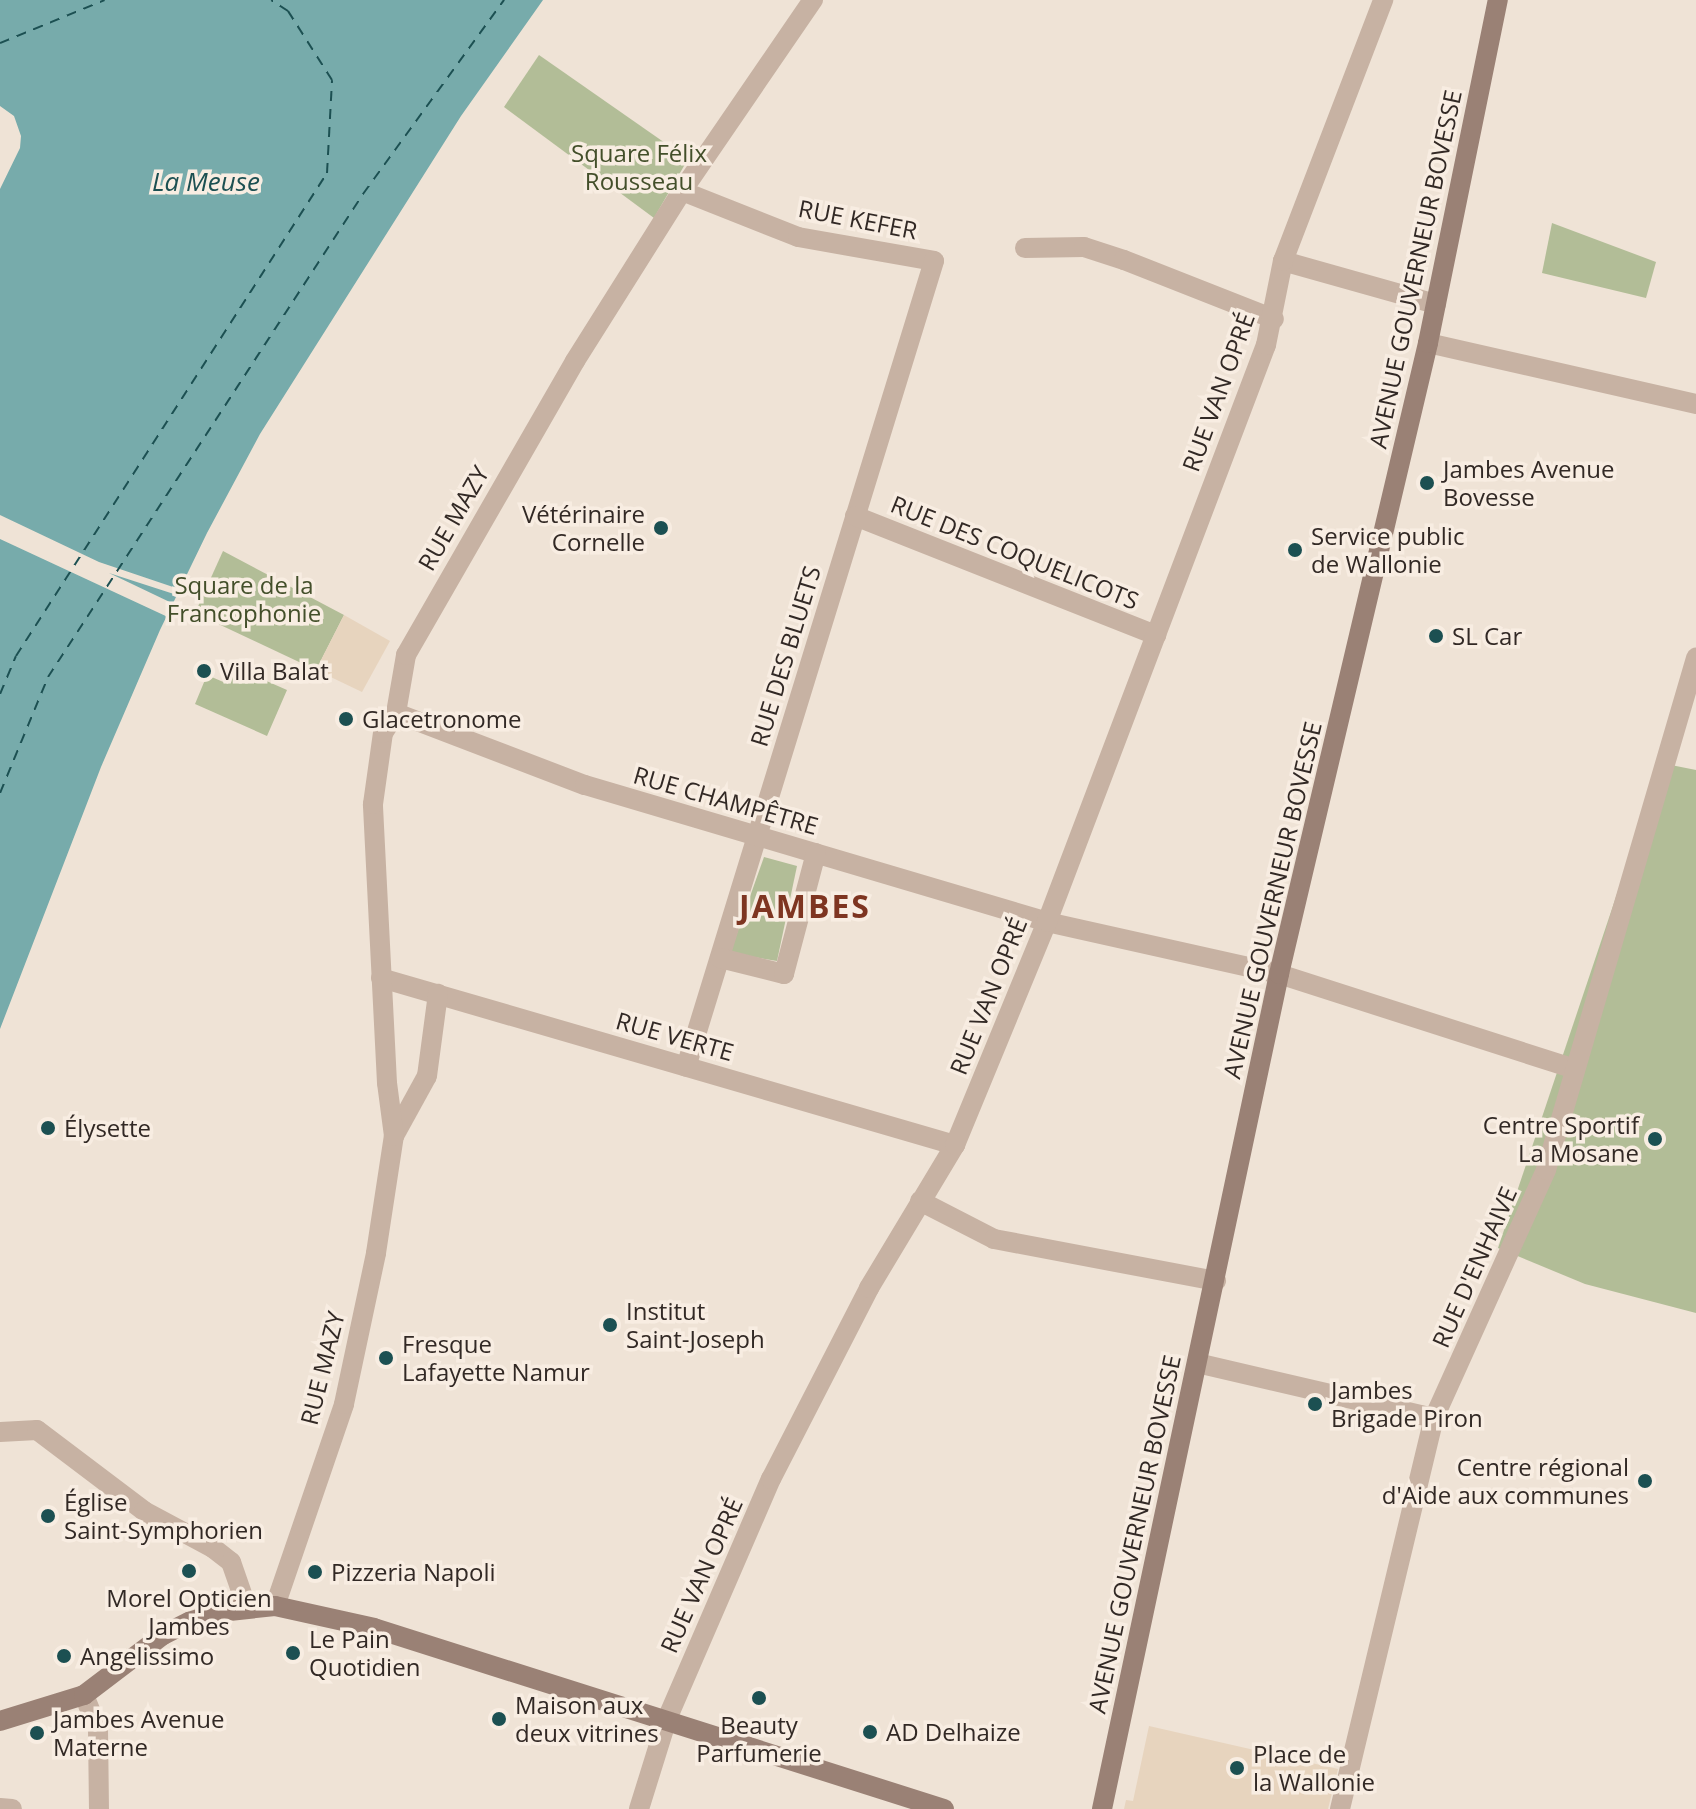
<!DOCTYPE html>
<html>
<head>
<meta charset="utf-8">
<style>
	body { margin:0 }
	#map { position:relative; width:1696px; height:1809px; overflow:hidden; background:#efe3d6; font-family:"Open Sans",sans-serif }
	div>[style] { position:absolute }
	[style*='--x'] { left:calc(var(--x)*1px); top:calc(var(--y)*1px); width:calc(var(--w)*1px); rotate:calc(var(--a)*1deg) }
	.green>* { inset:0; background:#b2bd97 }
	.plaza>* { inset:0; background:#e7d4be }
	.water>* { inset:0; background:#77abab }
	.pier>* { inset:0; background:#efe3d6 }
	.ferry>* { height:2px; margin-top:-1px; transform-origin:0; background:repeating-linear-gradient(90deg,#1c5052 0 10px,transparent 0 18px) }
	.minor>* { height:20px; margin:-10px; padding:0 10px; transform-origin:10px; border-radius:10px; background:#c7b2a3 }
	.secondary>* { height:20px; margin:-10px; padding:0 10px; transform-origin:10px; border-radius:10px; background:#9a8175 }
	.dots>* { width:22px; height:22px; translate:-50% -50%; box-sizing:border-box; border:4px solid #f8ede2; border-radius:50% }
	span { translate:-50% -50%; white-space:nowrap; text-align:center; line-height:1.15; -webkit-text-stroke:7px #f8ede2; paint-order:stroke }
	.park-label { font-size:24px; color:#434f2a }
	.street-label { font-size:24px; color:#322925 }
	.poi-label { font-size:24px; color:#322925 }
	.left { translate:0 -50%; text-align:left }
	.right { translate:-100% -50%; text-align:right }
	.water-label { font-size:26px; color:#1c5052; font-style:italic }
	.district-label { font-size:32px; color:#7e3521; font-weight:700; letter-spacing:2px }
</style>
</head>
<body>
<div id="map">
	<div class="green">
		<i style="clip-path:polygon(539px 55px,688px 159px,654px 218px,504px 107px)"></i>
		<i style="clip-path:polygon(1552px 223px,1656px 262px,1646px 298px,1542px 273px)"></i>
		<i style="clip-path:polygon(223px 551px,344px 615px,316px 670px,195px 613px)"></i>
		<i style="clip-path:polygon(235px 667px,287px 690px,267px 736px,195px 704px,207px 675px,228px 684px)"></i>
		<i style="clip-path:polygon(1661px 763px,1696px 770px,1696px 1313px,1585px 1284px,1498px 1248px)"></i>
		<i style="clip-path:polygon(764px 857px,797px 866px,777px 961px,730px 953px)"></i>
	</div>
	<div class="plaza">
		<i style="clip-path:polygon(344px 615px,390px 641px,362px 692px,316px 670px)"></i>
		<i style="clip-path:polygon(1149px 1726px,1338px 1769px,1328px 1809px,1124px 1809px,1126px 1800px,1133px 1801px)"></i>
	</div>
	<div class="water">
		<i style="clip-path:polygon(0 0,543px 0,461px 116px,260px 434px,207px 533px,160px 630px,101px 767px,0 1029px,0 189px,20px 148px,21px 136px,14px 116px,0 106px)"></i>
	</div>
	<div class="pier">
		<i style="clip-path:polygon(0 515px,99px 562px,179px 589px,177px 595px,109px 573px,176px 605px,170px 618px,0 539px)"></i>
	</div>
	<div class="ferry">
		<i style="--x:0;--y:43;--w:113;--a:-22.3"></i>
		<i style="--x:0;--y:694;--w:41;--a:-67.2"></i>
		<i style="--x:16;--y:656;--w:574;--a:-57.22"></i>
		<i style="--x:327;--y:173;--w:93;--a:-86.9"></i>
		<i style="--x:332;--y:80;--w:82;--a:-122.5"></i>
		<i style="--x:288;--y:11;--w:20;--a:-147"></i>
		<i style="--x:0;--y:793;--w:126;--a:-67.5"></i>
		<i style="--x:48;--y:677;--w:577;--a:-56.89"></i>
		<i style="--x:363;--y:194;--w:240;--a:-54"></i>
	</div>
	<div class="minor">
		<i style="--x:682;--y:191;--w:125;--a:21.6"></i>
		<i style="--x:798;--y:237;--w:138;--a:10"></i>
		<i style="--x:934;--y:261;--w:843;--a:107.1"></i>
		<i style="--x:1025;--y:248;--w:59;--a:-1"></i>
		<i style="--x:1084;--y:247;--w:42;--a:18"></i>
		<i style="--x:1124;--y:260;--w:161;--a:21.5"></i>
		<i style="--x:1283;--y:261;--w:159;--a:15.7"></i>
		<i style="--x:1428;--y:343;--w:275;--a:12.8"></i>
		<i style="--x:855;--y:516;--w:324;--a:21.6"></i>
		<i style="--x:396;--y:713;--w:202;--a:20.9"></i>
		<i style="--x:585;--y:785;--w:482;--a:16.5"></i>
		<i style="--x:1047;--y:922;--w:238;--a:12.6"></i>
		<i style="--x:1279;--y:974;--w:311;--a:17.8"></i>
		<i style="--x:720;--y:958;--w:66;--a:14"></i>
		<i style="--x:784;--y:974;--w:125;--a:-75.2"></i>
		<i style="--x:381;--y:978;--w:598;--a:16.22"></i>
		<i style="--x:394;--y:1136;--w:68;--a:-61.2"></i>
		<i style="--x:427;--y:1076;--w:83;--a:-82.4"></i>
		<i style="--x:920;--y:1201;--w:83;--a:27.2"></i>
		<i style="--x:994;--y:1239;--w:226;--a:10.7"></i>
		<i style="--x:1197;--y:1363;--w:243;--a:13.1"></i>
		<i style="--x:0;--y:1432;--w:37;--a:-3"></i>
		<i style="--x:37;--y:1430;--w:134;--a:37.1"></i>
		<i style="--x:144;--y:1511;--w:78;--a:28.2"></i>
		<i style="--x:213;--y:1548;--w:23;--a:38"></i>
		<i style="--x:231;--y:1562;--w:49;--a:70.8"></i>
		<i style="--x:275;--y:1606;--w:213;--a:-71.1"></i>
		<i style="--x:344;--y:1404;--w:154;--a:-78"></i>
		<i style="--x:376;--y:1253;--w:118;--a:-81.3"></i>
		<i style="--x:394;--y:1136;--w:53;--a:-97.5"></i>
		<i style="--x:387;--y:1083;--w:279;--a:-92.9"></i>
		<i style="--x:373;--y:804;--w:72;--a:-82"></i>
		<i style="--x:383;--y:733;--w:24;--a:-57"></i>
		<i style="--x:396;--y:713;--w:59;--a:-80.2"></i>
		<i style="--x:406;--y:655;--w:339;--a:-60.1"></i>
		<i style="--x:575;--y:361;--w:201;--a:-57.8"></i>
		<i style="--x:682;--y:191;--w:232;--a:-55.6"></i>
		<i style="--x:84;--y:1695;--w:37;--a:68"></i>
		<i style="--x:98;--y:1729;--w:80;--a:89.3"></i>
		<i style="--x:0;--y:1808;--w:12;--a:5"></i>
		<i style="--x:639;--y:1809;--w:94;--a:-72.7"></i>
		<i style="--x:667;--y:1719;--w:262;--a:-66.6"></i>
		<i style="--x:771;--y:1479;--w:215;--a:-62.8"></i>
		<i style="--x:869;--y:1288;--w:167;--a:-59"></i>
		<i style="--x:955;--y:1145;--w:241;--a:-67.6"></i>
		<i style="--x:1047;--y:922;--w:617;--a:-69.22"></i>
		<i style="--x:1266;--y:345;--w:86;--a:-78.6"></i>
		<i style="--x:1283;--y:261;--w:280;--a:-69"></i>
		<i style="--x:1340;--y:1809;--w:402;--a:-76.5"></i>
		<i style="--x:1434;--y:1418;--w:272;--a:-65.7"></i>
		<i style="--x:1546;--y:1170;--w:534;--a:-73.67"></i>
	</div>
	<div class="secondary">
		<i style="--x:0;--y:1721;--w:88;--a:-17.2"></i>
		<i style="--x:84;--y:1695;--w:99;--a:-37.2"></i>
		<i style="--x:163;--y:1635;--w:29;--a:-27"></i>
		<i style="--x:189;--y:1622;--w:33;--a:-18"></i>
		<i style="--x:220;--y:1612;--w:55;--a:-6.2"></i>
		<i style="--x:275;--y:1606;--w:101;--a:12.5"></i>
		<i style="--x:374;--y:1628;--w:598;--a:17.62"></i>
		<i style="--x:1102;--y:1809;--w:854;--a:-78.03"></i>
		<i style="--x:1279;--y:974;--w:648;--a:-76.71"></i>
		<i style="--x:1428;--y:343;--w:350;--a:-78.5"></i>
	</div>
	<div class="dots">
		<i style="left:1427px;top:483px;background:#1c5052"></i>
		<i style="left:661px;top:528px;background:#1c5052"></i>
		<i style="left:1295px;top:550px;background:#1c5052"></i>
		<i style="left:1436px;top:636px;background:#1c5052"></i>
		<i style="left:204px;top:671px;background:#1c5052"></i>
		<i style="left:346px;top:719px;background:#1c5052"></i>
		<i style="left:48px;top:1128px;background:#1c5052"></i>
		<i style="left:1655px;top:1139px;background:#1c5052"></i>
		<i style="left:610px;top:1325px;background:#1c5052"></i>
		<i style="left:386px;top:1358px;background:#1c5052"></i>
		<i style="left:1315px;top:1404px;background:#1c5052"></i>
		<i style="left:1645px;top:1481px;background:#1c5052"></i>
		<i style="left:48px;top:1516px;background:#1c5052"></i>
		<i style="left:189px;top:1571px;background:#1c5052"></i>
		<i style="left:315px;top:1572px;background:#1c5052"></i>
		<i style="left:293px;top:1653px;background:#1c5052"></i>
		<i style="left:64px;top:1656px;background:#1c5052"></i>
		<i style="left:759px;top:1698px;background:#1c5052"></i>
		<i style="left:499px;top:1719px;background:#1c5052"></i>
		<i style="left:870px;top:1732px;background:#1c5052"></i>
		<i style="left:37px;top:1733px;background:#1c5052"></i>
		<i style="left:1237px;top:1768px;background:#1c5052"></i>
	</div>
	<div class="park-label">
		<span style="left:639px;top:167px">Square Félix<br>Rousseau</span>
		<span style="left:244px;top:599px">Square de la<br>Francophonie</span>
	</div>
	<div class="street-label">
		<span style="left:858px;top:219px;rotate:11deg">RUE KEFER</span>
		<span style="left:1415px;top:269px;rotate:-78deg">AVENUE GOUVERNEUR BOVESSE</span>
		<span style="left:1218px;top:392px;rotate:-70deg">RUE VAN OPRÉ</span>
		<span style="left:453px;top:518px;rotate:-60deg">RUE MAZY</span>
		<span style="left:1015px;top:552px;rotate:22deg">RUE DES COQUELICOTS</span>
		<span style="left:785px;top:656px;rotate:-73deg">RUE DES BLUETS</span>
		<span style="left:726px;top:800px;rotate:16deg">RUE CHAMPÊTRE</span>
		<span style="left:1272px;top:900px;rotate:-77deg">AVENUE GOUVERNEUR BOVESSE</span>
		<span style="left:988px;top:996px;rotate:-68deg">RUE VAN OPRÉ</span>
		<span style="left:675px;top:1036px;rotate:16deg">RUE VERTE</span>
		<span style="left:1474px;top:1267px;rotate:-66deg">RUE D'ENHAIVE</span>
		<span style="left:322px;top:1368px;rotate:-76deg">RUE MAZY</span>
		<span style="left:1134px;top:1534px;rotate:-78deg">AVENUE GOUVERNEUR BOVESSE</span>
		<span style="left:701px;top:1575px;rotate:-66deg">RUE VAN OPRÉ</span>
	</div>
	<div class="poi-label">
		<span class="left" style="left:1443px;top:483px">Jambes Avenue<br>Bovesse</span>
		<span class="right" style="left:645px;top:528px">Vétérinaire<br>Cornelle</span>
		<span class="left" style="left:1311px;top:550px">Service public<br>de Wallonie</span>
		<span class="left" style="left:1452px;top:636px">SL Car</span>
		<span class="left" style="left:220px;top:671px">Villa Balat</span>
		<span class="left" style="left:362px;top:719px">Glacetronome</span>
		<span class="right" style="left:1639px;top:1139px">Centre Sportif<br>La Mosane</span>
		<span class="left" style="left:64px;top:1128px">Élysette</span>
		<span class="left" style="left:626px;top:1325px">Institut<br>Saint-Joseph</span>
		<span class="left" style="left:402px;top:1358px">Fresque<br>Lafayette Namur</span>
		<span class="left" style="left:1331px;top:1404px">Jambes<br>Brigade Piron</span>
		<span class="right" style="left:1629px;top:1481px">Centre régional<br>d'Aide aux communes</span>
		<span class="left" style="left:64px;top:1516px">Église<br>Saint-Symphorien</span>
		<span class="left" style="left:331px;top:1572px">Pizzeria Napoli</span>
		<span style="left:189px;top:1612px">Morel Opticien<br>Jambes</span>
		<span class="left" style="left:309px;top:1653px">Le Pain<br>Quotidien</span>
		<span class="left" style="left:80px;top:1656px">Angelissimo</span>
		<span class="left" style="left:515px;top:1719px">Maison aux<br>deux vitrines</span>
		<span class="left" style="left:53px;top:1733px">Jambes Avenue<br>Materne</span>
		<span style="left:759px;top:1739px">Beauty<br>Parfumerie</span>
		<span class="left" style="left:886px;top:1732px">AD Delhaize</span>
		<span class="left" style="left:1253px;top:1768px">Place de<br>la Wallonie</span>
	</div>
	<div class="water-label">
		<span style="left:206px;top:182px">La Meuse</span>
	</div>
	<div class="district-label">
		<span style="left:805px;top:906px">JAMBES</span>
	</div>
</div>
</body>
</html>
